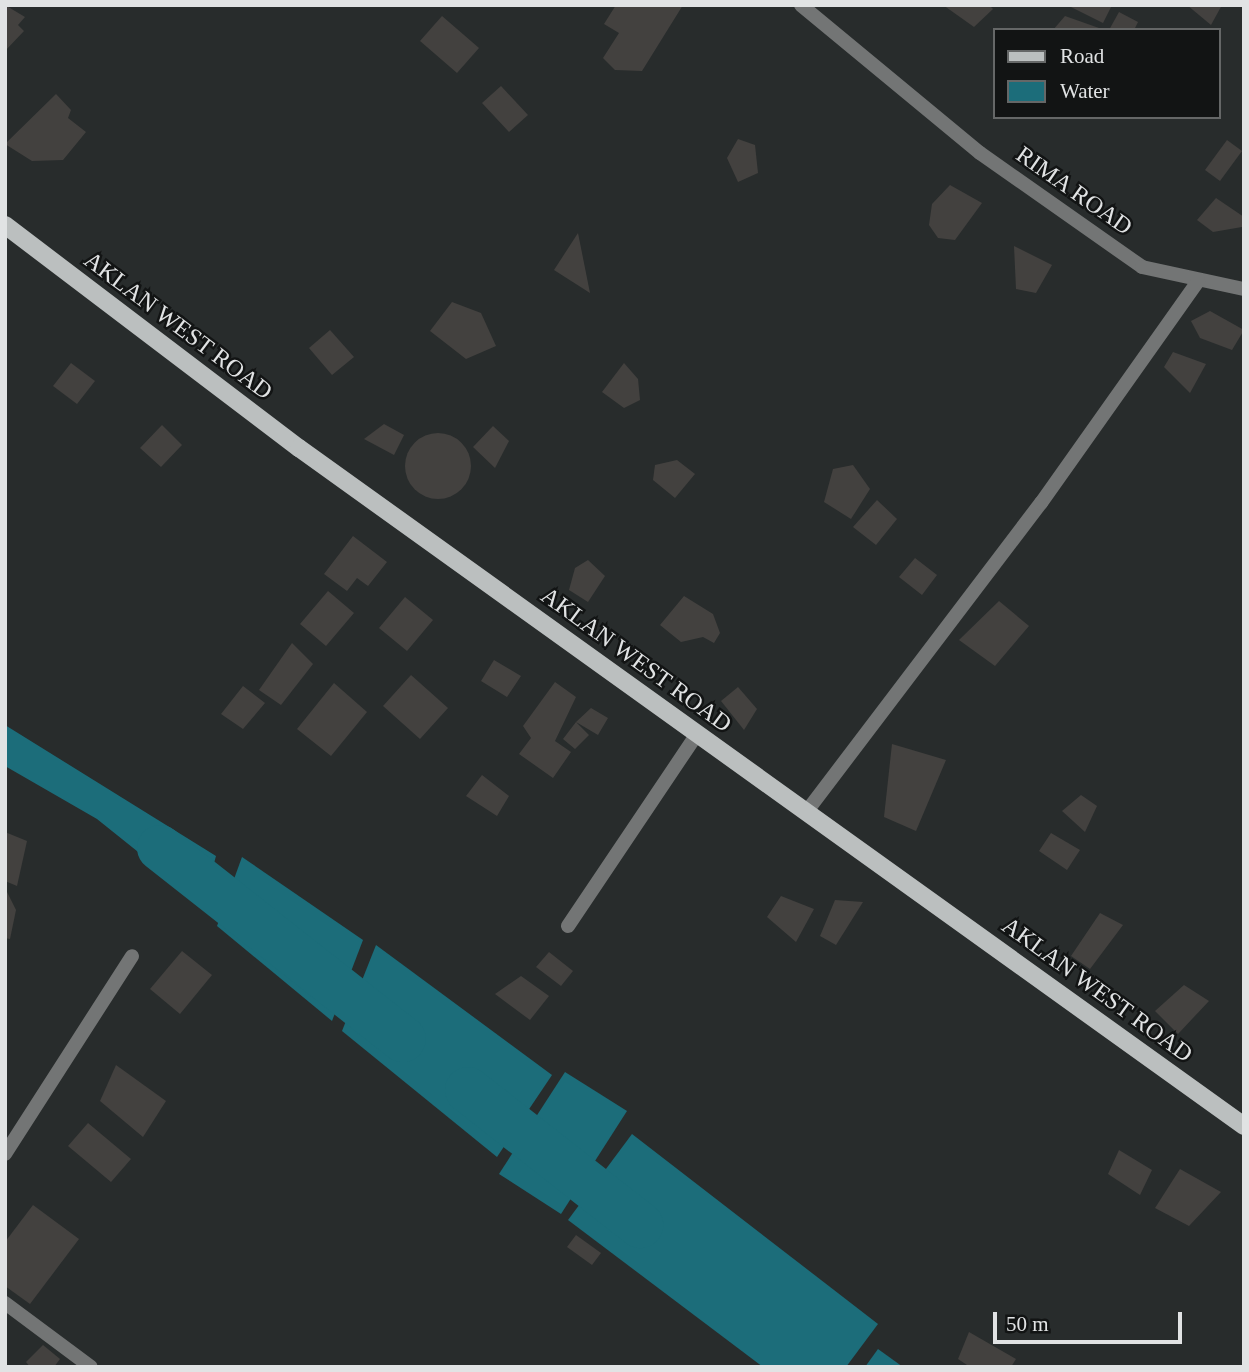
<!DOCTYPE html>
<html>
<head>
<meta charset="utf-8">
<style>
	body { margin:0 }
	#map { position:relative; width:1249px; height:1372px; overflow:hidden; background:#282c2c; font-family:Georgia,serif }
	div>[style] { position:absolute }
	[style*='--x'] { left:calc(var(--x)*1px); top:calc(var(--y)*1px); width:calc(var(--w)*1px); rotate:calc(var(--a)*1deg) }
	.water>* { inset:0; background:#1c6d7a }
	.river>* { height:46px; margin:-23px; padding:0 23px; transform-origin:23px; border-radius:23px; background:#1c6d7a }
	.building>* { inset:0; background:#43413f }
	.round { border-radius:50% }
	.minor>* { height:14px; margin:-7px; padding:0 7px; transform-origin:7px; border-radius:7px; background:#737575 }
	.primary>* { height:18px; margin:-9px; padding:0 9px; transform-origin:9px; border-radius:9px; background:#bbbfbf }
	span { translate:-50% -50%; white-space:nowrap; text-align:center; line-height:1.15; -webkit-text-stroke:5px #121414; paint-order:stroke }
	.street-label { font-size:24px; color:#e1e3e4 }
	.frame { position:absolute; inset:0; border:7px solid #e1e3e4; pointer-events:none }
	.legend { position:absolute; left:993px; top:28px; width:228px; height:91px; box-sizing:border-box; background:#121414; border:2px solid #656767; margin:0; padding:9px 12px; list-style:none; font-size:21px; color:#e1e3e4 }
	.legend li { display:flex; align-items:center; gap:14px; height:35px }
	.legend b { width:35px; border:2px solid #656767 }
	.scale { position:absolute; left:993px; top:1312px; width:189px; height:32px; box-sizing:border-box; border:4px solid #e1e3e4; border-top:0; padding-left:9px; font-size:21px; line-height:24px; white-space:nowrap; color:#e1e3e4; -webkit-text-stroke:5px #121414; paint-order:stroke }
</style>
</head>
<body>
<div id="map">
	<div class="water">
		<i style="clip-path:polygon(5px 725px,216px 856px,203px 904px,97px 819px,5px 766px)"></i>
		<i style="clip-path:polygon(242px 857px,363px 940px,332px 1021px,217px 926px)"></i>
		<i style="clip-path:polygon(376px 945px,552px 1075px,497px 1157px,342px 1031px)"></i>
		<i style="clip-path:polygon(565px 1072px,627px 1111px,561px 1214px,499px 1174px)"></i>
		<i style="clip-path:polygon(632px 1134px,878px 1324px,846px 1367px,763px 1367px,568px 1220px)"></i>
		<i style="clip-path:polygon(878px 1349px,903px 1367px,865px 1367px)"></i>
	</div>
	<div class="river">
		<i style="--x:160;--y:848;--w:309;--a:38.2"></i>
		<i style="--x:468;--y:1090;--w:219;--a:38.1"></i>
	</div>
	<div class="building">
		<i style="clip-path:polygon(5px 5px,25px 17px,18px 25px,24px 31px,5px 51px)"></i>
		<i style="clip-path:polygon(616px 5px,683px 5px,642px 71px,615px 70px,603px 58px,619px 33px,604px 24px)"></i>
		<i style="clip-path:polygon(943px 5px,989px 5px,993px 9px,974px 27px)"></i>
		<i style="clip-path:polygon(1067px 5px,1112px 5px,1103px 23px)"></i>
		<i style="clip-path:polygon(1187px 5px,1222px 5px,1211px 25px)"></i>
		<i style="clip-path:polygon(1119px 12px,1138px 22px,1134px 30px,1109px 30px)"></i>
		<i style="clip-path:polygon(442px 16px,479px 48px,457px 73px,420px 41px)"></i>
		<i style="clip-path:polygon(1065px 16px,1099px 28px,1053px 30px)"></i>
		<i style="clip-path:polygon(501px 86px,528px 115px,509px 132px,482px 103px)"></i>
		<i style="clip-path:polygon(56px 94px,71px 110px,68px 118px,86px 132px,63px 160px,32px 161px,5px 144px)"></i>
		<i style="clip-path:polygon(738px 139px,755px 145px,758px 173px,738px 182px,727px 158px)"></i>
		<i style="clip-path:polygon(1227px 140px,1242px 151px,1220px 181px,1205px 170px)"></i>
		<i style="clip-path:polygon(950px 185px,982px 203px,955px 240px,938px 238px,929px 225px,932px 204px)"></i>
		<i style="clip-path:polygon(1216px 198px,1244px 217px,1242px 227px,1213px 232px,1197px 220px)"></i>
		<i style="clip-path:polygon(578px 233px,590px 293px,554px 270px)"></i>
		<i style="clip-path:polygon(1014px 246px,1052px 265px,1036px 293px,1016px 289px)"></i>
		<i style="clip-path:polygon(452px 302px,481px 313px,496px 346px,466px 359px,430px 331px)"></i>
		<i style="clip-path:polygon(1210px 311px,1244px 330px,1232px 350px,1200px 338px,1191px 321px)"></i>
		<i style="clip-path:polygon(330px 330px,354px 357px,332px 375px,309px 348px)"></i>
		<i style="clip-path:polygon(1173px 352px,1206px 364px,1190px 393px,1164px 367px)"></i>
		<i style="clip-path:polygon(71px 363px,95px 381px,77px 404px,53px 386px)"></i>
		<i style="clip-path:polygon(624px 363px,638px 379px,640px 400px,624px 408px,602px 392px)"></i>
		<i style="clip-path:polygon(384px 424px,404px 435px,394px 455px,364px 439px)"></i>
		<i style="clip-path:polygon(162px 425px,182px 445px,161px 467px,140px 448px)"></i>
		<i style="clip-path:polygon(493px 426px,509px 441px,495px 468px,473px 447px)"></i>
		<i class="round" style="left:405px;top:433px;width:66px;height:66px"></i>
		<i style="clip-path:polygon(677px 460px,695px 474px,675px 498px,653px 480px,655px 465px)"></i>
		<i style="clip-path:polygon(853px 465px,870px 489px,851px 519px,824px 502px,833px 469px)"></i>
		<i style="clip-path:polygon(877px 500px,897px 519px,876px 545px,853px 527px)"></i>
		<i style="clip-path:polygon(353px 536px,387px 562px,368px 586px,357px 578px,347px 591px,324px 574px)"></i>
		<i style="clip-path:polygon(915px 558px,937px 575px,922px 595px,899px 577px)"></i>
		<i style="clip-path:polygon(588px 560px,605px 576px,588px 602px,569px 590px,575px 568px)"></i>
		<i style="clip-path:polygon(328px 591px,354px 613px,326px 646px,300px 624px)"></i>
		<i style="clip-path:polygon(684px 596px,713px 614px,720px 633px,714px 643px,703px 637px,681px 642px,660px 625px)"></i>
		<i style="clip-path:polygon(405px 597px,433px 620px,407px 651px,379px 628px)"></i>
		<i style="clip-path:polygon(999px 601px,1029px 626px,995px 666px,959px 640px)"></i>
		<i style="clip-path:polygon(292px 643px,313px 664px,281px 705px,259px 690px)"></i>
		<i style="clip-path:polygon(494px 660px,521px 676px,507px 697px,481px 681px)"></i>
		<i style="clip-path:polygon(411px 675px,448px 708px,420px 739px,383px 706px)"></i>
		<i style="clip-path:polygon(555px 682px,576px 697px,555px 741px,571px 752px,553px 778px,519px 754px,531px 738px,523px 726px)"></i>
		<i style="clip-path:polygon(334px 683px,367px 712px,331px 756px,297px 729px)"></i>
		<i style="clip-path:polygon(243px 686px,265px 703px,243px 729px,221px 714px)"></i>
		<i style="clip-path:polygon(738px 687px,757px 709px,744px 730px,721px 701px)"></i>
		<i style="clip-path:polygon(591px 708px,608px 718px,598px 735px,576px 722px,589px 735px,575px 749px,563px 739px,576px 722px)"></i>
		<i style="clip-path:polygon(892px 744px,946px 760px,916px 831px,884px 817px)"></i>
		<i style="clip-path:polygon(482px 775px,509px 796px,497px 816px,466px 796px)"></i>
		<i style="clip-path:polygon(1081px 795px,1097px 806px,1085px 832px,1062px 811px)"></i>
		<i style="clip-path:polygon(5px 832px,27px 841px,17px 886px,5px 881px)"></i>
		<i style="clip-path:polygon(1051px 833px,1080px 850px,1067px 870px,1039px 851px)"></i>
		<i style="clip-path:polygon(5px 888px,16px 910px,10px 939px,5px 938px)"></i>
		<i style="clip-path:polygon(781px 896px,814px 909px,796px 942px,767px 917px)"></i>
		<i style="clip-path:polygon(835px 900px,863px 902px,836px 945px,820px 936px)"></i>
		<i style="clip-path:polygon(1100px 913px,1123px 925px,1090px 969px,1071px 956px)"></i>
		<i style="clip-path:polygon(182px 951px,212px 975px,180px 1014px,150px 989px)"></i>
		<i style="clip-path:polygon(549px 952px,573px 971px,561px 986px,536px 967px)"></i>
		<i style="clip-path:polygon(521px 976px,549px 996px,530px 1020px,495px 994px)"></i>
		<i style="clip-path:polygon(1184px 985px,1209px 1001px,1178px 1034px,1155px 1011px)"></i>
		<i style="clip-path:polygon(116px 1065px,166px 1101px,143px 1137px,100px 1101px)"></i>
		<i style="clip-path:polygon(88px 1123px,131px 1159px,111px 1182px,68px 1146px)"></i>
		<i style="clip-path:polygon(1119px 1150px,1152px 1170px,1140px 1195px,1108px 1174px)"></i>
		<i style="clip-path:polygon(1180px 1169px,1221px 1192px,1189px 1226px,1155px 1208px)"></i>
		<i style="clip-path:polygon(33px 1205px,79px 1239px,30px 1304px,5px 1286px,5px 1242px)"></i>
		<i style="clip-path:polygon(576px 1235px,601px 1253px,592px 1265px,567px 1247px)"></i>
		<i style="clip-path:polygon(969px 1332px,1016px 1359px,1011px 1367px,970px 1367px,958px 1359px)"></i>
		<i style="clip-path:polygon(43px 1345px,60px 1359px,54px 1367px,30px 1367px,26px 1362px)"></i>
	</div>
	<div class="minor">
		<i style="--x:801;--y:5;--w:232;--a:39.6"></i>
		<i style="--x:980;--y:153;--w:198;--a:35.1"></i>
		<i style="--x:1142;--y:267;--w:104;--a:12.2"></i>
		<i style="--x:807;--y:811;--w:387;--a:-52.8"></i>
		<i style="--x:1041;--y:503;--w:272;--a:-54.7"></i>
		<i style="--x:568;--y:926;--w:231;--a:-56.1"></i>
		<i style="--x:5;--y:1154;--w:235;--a:-57.3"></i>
		<i style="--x:5;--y:1303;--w:107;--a:36.7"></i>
	</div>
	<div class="primary">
		<i style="--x:5;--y:225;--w:369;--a:37.2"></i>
		<i style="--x:299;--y:448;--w:1163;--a:35.66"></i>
	</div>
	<div class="street-label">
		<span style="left:1074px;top:191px;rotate:35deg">RIMA ROAD</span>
		<span style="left:178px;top:326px;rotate:37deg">AKLAN WEST ROAD</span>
		<span style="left:636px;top:660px;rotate:36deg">AKLAN WEST ROAD</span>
		<span style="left:1097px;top:990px;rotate:36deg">AKLAN WEST ROAD</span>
	</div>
	<div class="frame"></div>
	<ul class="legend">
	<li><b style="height:9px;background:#bbbfbf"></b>Road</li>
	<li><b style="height:19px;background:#1c6d7a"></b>Water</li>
	</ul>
	<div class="scale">50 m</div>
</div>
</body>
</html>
